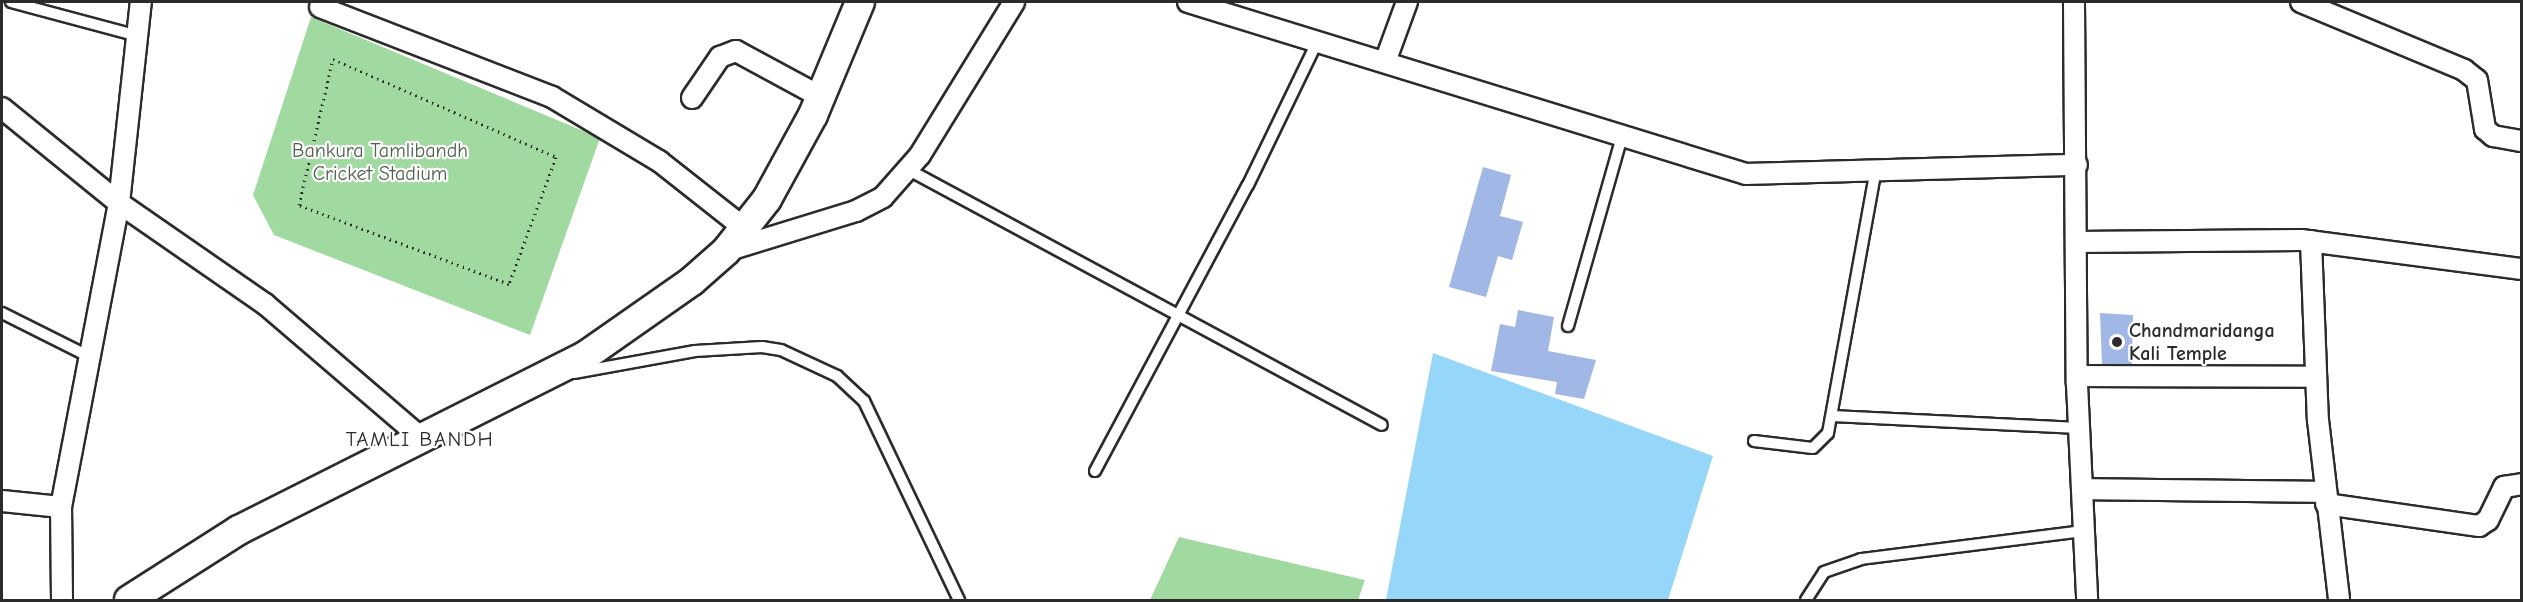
<!DOCTYPE html>
<html>
<head>
<meta charset="utf-8">
<style>
	body { margin:0 }
	#map { position:relative; width:2523px; height:602px; overflow:hidden; background:#fff; font-family:"Comic Neue",sans-serif }
	div>[style] { position:absolute }
	[style*='--x'] { left:calc(var(--x)*1px); top:calc(var(--y)*1px); width:calc(var(--w)*1px); rotate:calc(var(--a)*1deg) }
	.green>* { inset:0; background:#a1daa0 }
	.water>* { inset:0; background:#96d6f8 }
	.building>* { inset:0; background:#a1b7e5 }
	.path>* { height:3px; margin-top:-1.5px; transform-origin:0; background:repeating-linear-gradient(90deg,#2b2b2b 0 1.5px,transparent 0 6px) }
	.roads { filter:drop-shadow(2px 0 #2b2b2b) drop-shadow(-2px 0 #2b2b2b) drop-shadow(0 2px #2b2b2b) drop-shadow(0 -2px #2b2b2b) }
	.lane>* { height:10px; margin:-5px; padding:0 5px; transform-origin:5px; border-radius:5px; background:#fff }
	.street>* { height:20px; margin:-10px; padding:0 10px; transform-origin:10px; border-radius:10px; background:#fff }
	.secondary>* { height:28px; margin:-14px; padding:0 14px; transform-origin:14px; border-radius:14px; background:#fff }
	.dots>* { width:16px; height:16px; translate:-50% -50%; box-sizing:border-box; border:3px solid #fff; border-radius:50% }
	span { translate:-50% -50%; white-space:nowrap; text-align:center; line-height:1.15; -webkit-text-stroke:4.5px #fff; paint-order:stroke }
	.park-label { font-size:20px; color:#4e604e }
	.poi-label { font-size:20px; color:#2b2b2b; font-weight:700 }
	.left { translate:0 -50%; text-align:left }
	.neighbourhood-label { font-size:21px; color:#2b2b2b; letter-spacing:1.5px }
	.frame { position:absolute; inset:0; border:3px solid #2b2b2b; pointer-events:none }
</style>
</head>
<body>
<div id="map">
	<div class="green">
		<i style="clip-path:polygon(311px 17px,600px 138px,530px 335px,274px 235px,253px 195px)"></i>
		<i style="clip-path:polygon(1179px 537px,1365px 580px,1358px 600px,1150px 600px)"></i>
	</div>
	<div class="water">
		<i style="clip-path:polygon(1433px 353px,1713px 456px,1668px 600px,1386px 600px)"></i>
	</div>
	<div class="building">
		<i style="clip-path:polygon(1483px 167px,1511px 175px,1500px 216px,1523px 222px,1512px 260px,1498px 256px,1486px 297px,1449px 287px)"></i>
		<i style="clip-path:polygon(1518px 310px,1554px 317px,1548px 351px,1596px 360px,1584px 399px,1555px 394px,1557px 382px,1491px 371px,1500px 324px,1515px 327px)"></i>
		<i style="clip-path:polygon(2100px 313px,2133px 315px,2132px 364px,2102px 364px)"></i>
	</div>
	<div class="path">
		<i style="--x:333;--y:59;--w:244;--a:23.7"></i>
		<i style="--x:556;--y:157;--w:135;--a:110.3"></i>
		<i style="--x:509;--y:284;--w:224;--a:-159.4"></i>
		<i style="--x:299;--y:205;--w:150;--a:-76.9"></i>
	</div>
	<div class="roads">
		<div class="lane">
			<i style="--x:11;--y:2;--w:131;--a:15"></i>
			<i style="--x:909;--y:170;--w:537;--a:28.33"></i>
			<i style="--x:2;--y:313;--w:94;--a:26.6"></i>
			<i style="--x:1568;--y:326;--w:198;--a:-74.1"></i>
			<i style="--x:574;--y:373;--w:123;--a:-10.3"></i>
			<i style="--x:695;--y:351;--w:67;--a:-3.4"></i>
			<i style="--x:762;--y:347;--w:19;--a:9"></i>
			<i style="--x:781;--y:350;--w:62;--a:24.9"></i>
			<i style="--x:837;--y:376;--w:37;--a:43"></i>
			<i style="--x:864;--y:401;--w:221;--a:64.5"></i>
			<i style="--x:1832;--y:416;--w:247;--a:2.8"></i>
			<i style="--x:1754;--y:441;--w:59;--a:6.8"></i>
			<i style="--x:1813;--y:448;--w:21;--a:-45"></i>
			<i style="--x:1828;--y:433;--w:267;--a:-79.7"></i>
			<i style="--x:1095;--y:471;--w:324;--a:-61.9"></i>
			<i style="--x:1248;--y:185;--w:159;--a:-64.2"></i>
			<i style="--x:1806;--y:600;--w:33;--a:-57"></i>
			<i style="--x:1824;--y:572;--w:39;--a:-19"></i>
			<i style="--x:1861;--y:559;--w:225;--a:-7.2"></i>
		</div>
		<div class="street">
			<i style="--x:1188;--y:2;--w:584;--a:17.13"></i>
			<i style="--x:1746;--y:174;--w:331;--a:-1.6"></i>
			<i style="--x:2074;--y:2;--w:382;--a:89.6"></i>
			<i style="--x:2077;--y:384;--w:216;--a:87.3"></i>
			<i style="--x:2301;--y:2;--w:177;--a:22.6"></i>
			<i style="--x:2464;--y:70;--w:16;--a:38"></i>
			<i style="--x:2477;--y:80;--w:50;--a:80.7"></i>
			<i style="--x:2485;--y:129;--w:11;--a:41"></i>
			<i style="--x:2493;--y:136;--w:29;--a:10"></i>
			<i style="--x:320;--y:7;--w:249;--a:21.2"></i>
			<i style="--x:552;--y:97;--w:125;--a:30.9"></i>
			<i style="--x:659;--y:161;--w:108;--a:38.2"></i>
			<i style="--x:1385;--y:62;--w:64;--a:-69.9"></i>
			<i style="--x:692;--y:98;--w:50;--a:-55.7"></i>
			<i style="--x:720;--y:57;--w:17;--a:-21"></i>
			<i style="--x:736;--y:51;--w:97;--a:28.4"></i>
			<i style="--x:2;--y:108;--w:151;--a:39.1"></i>
			<i style="--x:119;--y:203;--w:178;--a:34.7"></i>
			<i style="--x:265;--y:304;--w:204;--a:40.6"></i>
			<i style="--x:2311;--y:241;--w:179;--a:87.8"></i>
			<i style="--x:2318;--y:420;--w:181;--a:83.3"></i>
			<i style="--x:2076;--y:242;--w:225;--a:-0.5"></i>
			<i style="--x:2301;--y:240;--w:223;--a:7.5"></i>
			<i style="--x:726;--y:251;--w:136;--a:-17.1"></i>
			<i style="--x:856;--y:211;--w:30;--a:-27"></i>
			<i style="--x:883;--y:197;--w:56;--a:-48.6"></i>
			<i style="--x:920;--y:155;--w:180;--a:-58.4"></i>
			<i style="--x:2077;--y:376;--w:239;--a:0.2"></i>
			<i style="--x:2082;--y:489;--w:242;--a:0.7"></i>
			<i style="--x:2;--y:501;--w:59;--a:5.8"></i>
			<i style="--x:2326;--y:504;--w:155;--a:8.2"></i>
			<i style="--x:2479;--y:526;--w:11;--a:-34"></i>
			<i style="--x:2488;--y:520;--w:37;--a:-64"></i>
			<i style="--x:2504;--y:487;--w:18;--a:-9"></i>
			<i style="--x:62;--y:600;--w:93;--a:-90.6"></i>
			<i style="--x:61;--y:507;--w:309;--a:-79.2"></i>
			<i style="--x:119;--y:203;--w:202;--a:-83.8"></i>
		</div>
		<div class="secondary">
			<i style="--x:129;--y:600;--w:130;--a:-32.5"></i>
			<i style="--x:239;--y:530;--w:387;--a:-26.7"></i>
			<i style="--x:585;--y:356;--w:131;--a:-35"></i>
			<i style="--x:692;--y:281;--w:45;--a:-41.4"></i>
			<i style="--x:726;--y:251;--w:66;--a:-51.7"></i>
			<i style="--x:767;--y:199;--w:96;--a:-61.3"></i>
			<i style="--x:813;--y:115;--w:122;--a:-67.4"></i>
		</div>
	</div>
	<div class="dots">
		<i style="left:2117px;top:342px;background:#2b2b2b"></i>
	</div>
	<div class="park-label">
		<span style="left:380px;top:162px">Bankura Tamlibandh<br>Cricket Stadium</span>
	</div>
	<div class="poi-label">
		<span class="left" style="left:2129px;top:342px">Chandmaridanga<br>Kali Temple</span>
	</div>
	<div class="neighbourhood-label">
		<span style="left:420px;top:439px">TAMLI BANDH</span>
	</div>
	<div class="frame"></div>
</div>
</body>
</html>
